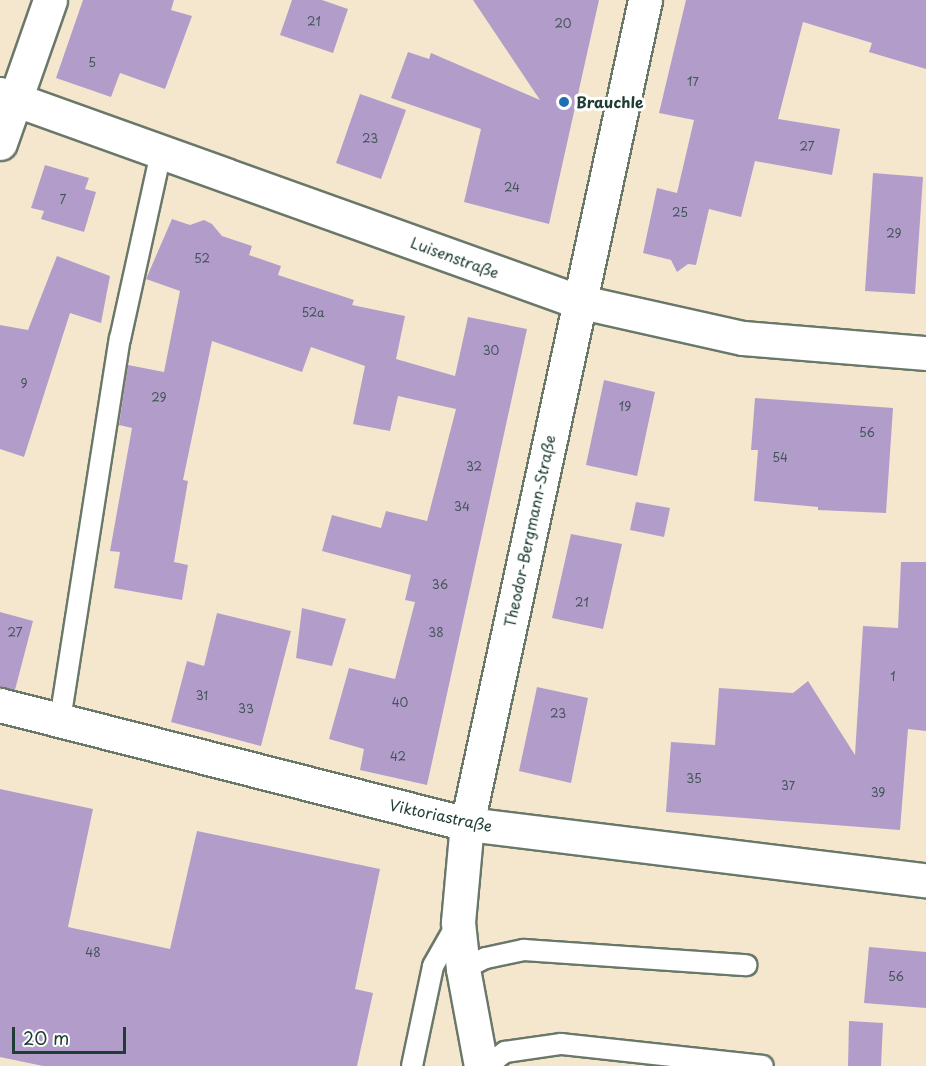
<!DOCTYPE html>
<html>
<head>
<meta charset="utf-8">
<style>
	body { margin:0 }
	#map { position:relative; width:926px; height:1066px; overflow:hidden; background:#f4e7ce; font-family:"Playpen Sans",sans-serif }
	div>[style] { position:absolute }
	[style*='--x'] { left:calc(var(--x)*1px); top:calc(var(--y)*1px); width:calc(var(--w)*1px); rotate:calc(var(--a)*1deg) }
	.building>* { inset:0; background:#b29dca }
	.roads { filter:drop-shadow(2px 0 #6a786a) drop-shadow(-2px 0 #6a786a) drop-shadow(0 2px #6a786a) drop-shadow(0 -2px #6a786a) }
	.service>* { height:20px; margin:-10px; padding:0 10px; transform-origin:10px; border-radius:10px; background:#fff }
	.minor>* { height:33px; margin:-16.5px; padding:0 16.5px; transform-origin:16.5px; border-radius:16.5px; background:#fff }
	.dots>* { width:16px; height:16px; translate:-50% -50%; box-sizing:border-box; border:3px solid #fff; border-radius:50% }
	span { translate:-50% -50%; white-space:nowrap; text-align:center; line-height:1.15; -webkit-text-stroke:6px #fff; paint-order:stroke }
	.number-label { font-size:12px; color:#44555a }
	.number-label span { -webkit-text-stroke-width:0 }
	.poi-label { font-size:15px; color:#1f3d34; font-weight:700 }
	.left { translate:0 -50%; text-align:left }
	.street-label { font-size:15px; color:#1f3d34 }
	.scale { position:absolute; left:12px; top:1027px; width:114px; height:27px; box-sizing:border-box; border:3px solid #1f3d34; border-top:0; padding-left:8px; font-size:18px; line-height:21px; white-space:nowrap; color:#1f3d34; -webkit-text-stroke:4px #fff; paint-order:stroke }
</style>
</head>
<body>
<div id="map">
	<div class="building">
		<i style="clip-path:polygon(83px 0,174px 0,171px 10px,192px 16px,165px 89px,120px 73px,111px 97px,56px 78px)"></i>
		<i style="clip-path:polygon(292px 0,322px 0,348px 9px,333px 53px,280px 35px)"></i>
		<i style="clip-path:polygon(473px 0,599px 0,549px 224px,464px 202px,481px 129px,391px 98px,408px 52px,429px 59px,431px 53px,540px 100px)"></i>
		<i style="clip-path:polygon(686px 0,926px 0,926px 69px,869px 52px,872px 43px,803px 22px,778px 119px,840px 129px,832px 175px,755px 161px,741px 217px,709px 209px,696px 265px,688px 264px,677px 272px,671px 260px,643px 253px,657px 188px,677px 193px,694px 120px,659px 113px)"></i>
		<i style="clip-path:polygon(360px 94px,406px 110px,381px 179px,336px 163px)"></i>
		<i style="clip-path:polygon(45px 165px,89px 178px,85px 189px,96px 192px,84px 232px,41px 219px,44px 211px,31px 208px)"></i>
		<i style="clip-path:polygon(873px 173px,923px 177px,915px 294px,865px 291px)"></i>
		<i style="clip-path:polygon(172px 219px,190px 225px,204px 220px,212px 224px,222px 236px,252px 246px,249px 255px,281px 266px,278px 275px,354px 300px,352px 305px,405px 316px,396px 359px,455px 376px,468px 317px,527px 329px,427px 785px,360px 770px,364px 749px,329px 739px,349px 668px,395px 679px,415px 602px,405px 600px,411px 575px,322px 551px,332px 515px,381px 528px,386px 511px,427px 521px,456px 409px,398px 396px,390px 431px,353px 424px,365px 366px,311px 347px,302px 372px,212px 341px,183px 480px,188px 481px,174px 562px,188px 565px,182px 600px,114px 588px,120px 552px,110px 551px,132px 428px,119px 425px,128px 365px,164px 372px,180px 291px,146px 279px)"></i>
		<i style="clip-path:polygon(57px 256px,110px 276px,101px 323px,70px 313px,24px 457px,0 449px,0 325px,28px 330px)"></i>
		<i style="clip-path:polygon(604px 380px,655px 392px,637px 476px,586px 465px)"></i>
		<i style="clip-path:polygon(755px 398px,893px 408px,886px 513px,818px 510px,818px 507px,754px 501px,758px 450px,751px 450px)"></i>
		<i style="clip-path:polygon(636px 502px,670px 508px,664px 537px,630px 530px)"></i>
		<i style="clip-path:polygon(571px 534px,622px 544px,603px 629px,552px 618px)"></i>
		<i style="clip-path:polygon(901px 562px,926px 562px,926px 731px,908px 729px,900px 830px,666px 812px,671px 742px,715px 745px,719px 688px,793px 693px,808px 681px,855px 755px,863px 626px,898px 628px)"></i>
		<i style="clip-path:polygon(302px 608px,346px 619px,332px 666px,296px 658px)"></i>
		<i style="clip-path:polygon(0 612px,33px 621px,15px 690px,0 687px)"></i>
		<i style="clip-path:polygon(217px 613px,291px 631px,261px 746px,171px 722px,187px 661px,204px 666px)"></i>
		<i style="clip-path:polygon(537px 687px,588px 698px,571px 783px,519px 771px)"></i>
		<i style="clip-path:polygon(0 789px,93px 809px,68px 927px,170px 949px,197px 831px,380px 869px,355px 989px,373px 993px,357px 1066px,43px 1066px,0 1057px)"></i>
		<i style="clip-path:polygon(869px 947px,926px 952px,926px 1008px,864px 1003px)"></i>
		<i style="clip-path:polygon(849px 1021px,883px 1023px,881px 1066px,848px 1066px)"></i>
	</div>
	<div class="roads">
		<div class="service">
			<i style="--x:60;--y:720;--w:386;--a:-81.1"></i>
			<i style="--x:120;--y:339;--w:191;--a:-77.6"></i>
			<i style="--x:463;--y:969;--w:25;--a:-26"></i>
			<i style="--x:486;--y:958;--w:39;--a:-12"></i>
			<i style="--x:524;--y:950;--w:223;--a:3.9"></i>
			<i style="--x:412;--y:1066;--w:102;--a:-78.1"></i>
			<i style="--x:433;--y:966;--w:48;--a:-60.3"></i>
			<i style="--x:487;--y:1066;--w:23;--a:-38"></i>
			<i style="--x:505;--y:1052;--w:57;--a:-8.1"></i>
			<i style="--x:561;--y:1044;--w:203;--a:6.2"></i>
		</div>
		<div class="minor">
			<i style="--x:0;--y:94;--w:613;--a:19.74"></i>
			<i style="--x:577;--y:301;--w:170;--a:12.6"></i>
			<i style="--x:743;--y:338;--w:184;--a:4.7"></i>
			<i style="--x:0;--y:143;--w:151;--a:-70.7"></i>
			<i style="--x:0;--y:705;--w:482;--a:14.3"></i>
			<i style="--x:467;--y:824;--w:462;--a:7"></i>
			<i style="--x:481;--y:1066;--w:99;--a:-100.5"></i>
			<i style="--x:463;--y:969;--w:47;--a:-96.1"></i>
			<i style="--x:458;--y:922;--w:98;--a:-84.8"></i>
			<i style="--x:467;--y:824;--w:843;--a:-77.81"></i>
		</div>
	</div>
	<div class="dots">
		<i style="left:564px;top:102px;background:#1f6fb2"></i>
	</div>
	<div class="number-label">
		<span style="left:314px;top:22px">21</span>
		<span style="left:563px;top:24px">20</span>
		<span style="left:92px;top:63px">5</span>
		<span style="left:693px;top:82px">17</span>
		<span style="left:370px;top:139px">23</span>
		<span style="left:807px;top:147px">27</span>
		<span style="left:512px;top:188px">24</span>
		<span style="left:63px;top:200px">7</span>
		<span style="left:680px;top:213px">25</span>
		<span style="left:894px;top:234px">29</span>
		<span style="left:202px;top:259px">52</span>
		<span style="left:313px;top:313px">52a</span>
		<span style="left:491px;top:351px">30</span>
		<span style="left:24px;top:384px">9</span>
		<span style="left:159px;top:398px">29</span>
		<span style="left:625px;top:407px">19</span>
		<span style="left:867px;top:433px">56</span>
		<span style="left:780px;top:458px">54</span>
		<span style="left:474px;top:467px">32</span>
		<span style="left:462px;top:507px">34</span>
		<span style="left:440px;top:585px">36</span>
		<span style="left:582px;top:603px">21</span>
		<span style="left:15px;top:633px">27</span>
		<span style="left:436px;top:633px">38</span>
		<span style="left:893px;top:677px">1</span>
		<span style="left:202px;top:696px">31</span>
		<span style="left:400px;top:703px">40</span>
		<span style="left:246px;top:709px">33</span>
		<span style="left:558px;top:714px">23</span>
		<span style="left:398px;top:757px">42</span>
		<span style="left:694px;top:779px">35</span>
		<span style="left:788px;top:786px">37</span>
		<span style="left:878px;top:793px">39</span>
		<span style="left:93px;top:953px">48</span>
		<span style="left:896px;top:977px">56</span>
	</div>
	<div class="poi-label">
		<span class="left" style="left:576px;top:102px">Brauchle</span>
	</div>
	<div class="street-label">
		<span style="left:455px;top:257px;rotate:20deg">Luisenstraße</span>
		<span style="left:529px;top:531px;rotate:-78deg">Theodor-Bergmann-Straße</span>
		<span style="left:441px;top:815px;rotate:12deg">Viktoriastraße</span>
	</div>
	<div class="scale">20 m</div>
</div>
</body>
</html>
